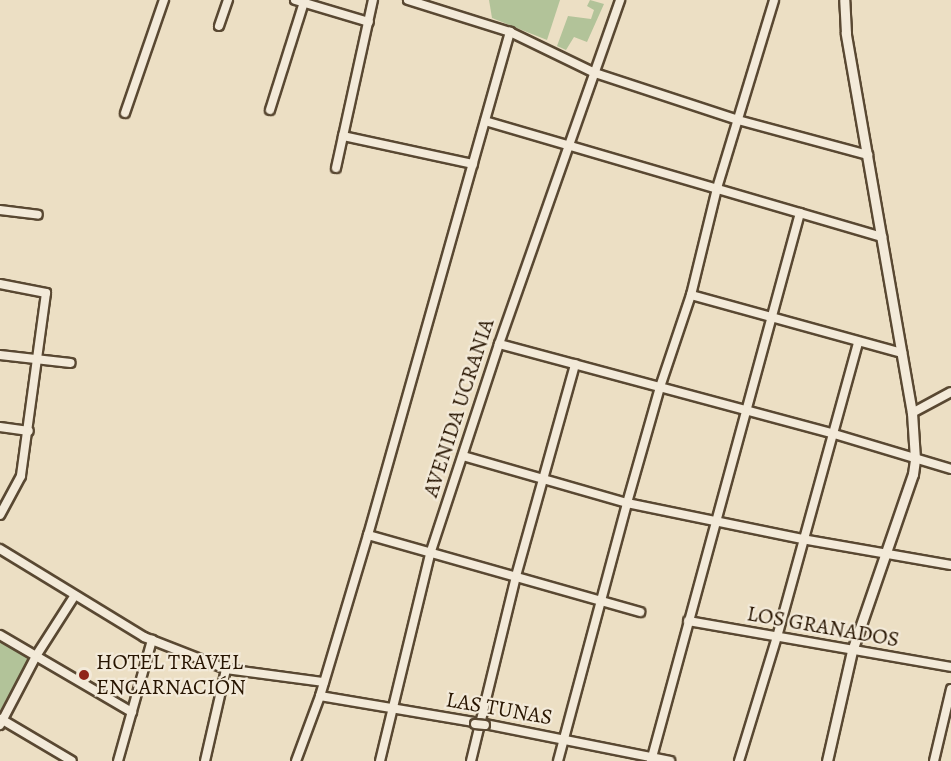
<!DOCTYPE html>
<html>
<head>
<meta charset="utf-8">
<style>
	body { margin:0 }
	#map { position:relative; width:951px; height:761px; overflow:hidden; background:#ecdfc4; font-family:Alegreya,serif }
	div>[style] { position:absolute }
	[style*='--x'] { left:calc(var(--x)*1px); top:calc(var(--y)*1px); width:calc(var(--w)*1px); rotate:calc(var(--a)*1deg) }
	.green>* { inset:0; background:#b2c399 }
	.roads { filter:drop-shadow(2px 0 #594832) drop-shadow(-2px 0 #594832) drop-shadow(0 2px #594832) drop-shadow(0 -2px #594832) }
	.minor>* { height:8px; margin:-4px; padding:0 4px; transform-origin:4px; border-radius:4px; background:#f3ead9 }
	.tertiary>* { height:9px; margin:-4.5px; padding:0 4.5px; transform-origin:4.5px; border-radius:4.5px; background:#f3ead9 }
	.bridges { filter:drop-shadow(2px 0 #594832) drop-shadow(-2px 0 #594832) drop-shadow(0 2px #594832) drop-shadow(0 -2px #594832) }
	.minor-bridge>* { height:8px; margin:-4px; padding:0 4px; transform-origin:4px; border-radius:4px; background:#f3ead9 }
	.dots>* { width:16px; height:16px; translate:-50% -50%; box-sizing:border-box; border:3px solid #f3ead9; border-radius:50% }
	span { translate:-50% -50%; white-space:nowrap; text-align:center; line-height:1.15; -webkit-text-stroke:4.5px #f3ead9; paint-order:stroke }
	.street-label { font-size:22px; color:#281501 }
	.poi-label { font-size:22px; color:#281501 }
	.left { translate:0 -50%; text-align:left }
</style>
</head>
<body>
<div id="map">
	<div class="green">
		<i style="clip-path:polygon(489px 0,560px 0,547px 40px,492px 18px)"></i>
		<i style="clip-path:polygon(590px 0,604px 4px,587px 42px,574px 37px,566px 50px,557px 46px,568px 16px,591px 19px,594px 10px,587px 6px)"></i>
		<i style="clip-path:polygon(0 641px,29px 658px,0 711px)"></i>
	</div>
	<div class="roads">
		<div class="minor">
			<i style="--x:295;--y:0;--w:77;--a:16.6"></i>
			<i style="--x:408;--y:0;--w:107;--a:17.4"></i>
			<i style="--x:510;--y:32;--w:94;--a:25.8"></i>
			<i style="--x:595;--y:73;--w:151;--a:18.2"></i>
			<i style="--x:738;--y:120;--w:135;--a:15.1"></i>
			<i style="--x:219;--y:26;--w:28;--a:-71"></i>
			<i style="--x:270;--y:110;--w:113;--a:-72.5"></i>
			<i style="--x:125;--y:113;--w:120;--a:-71"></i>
			<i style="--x:485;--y:121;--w:414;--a:16.3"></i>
			<i style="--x:343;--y:136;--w:133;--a:12.2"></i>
			<i style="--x:336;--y:168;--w:172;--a:-77.6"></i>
			<i style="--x:0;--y:210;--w:38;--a:7"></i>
			<i style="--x:0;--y:284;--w:47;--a:11.1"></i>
			<i style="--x:46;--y:293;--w:185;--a:97.8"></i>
			<i style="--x:21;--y:476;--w:44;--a:118.3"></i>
			<i style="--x:691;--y:295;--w:219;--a:15.4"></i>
			<i style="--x:499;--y:344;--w:344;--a:15"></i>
			<i style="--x:831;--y:433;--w:125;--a:16.7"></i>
			<i style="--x:0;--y:355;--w:71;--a:6.4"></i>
			<i style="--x:912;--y:413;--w:44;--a:-28.3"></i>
			<i style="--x:0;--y:427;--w:29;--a:8"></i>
			<i style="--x:463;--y:456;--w:171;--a:16"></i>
			<i style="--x:627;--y:503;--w:179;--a:11.6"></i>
			<i style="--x:802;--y:539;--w:151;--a:9.9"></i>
			<i style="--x:368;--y:535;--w:283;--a:15.8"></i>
			<i style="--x:0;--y:549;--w:169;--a:31.4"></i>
			<i style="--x:144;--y:637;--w:88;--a:21.3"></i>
			<i style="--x:226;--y:669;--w:99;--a:7.6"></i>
			<i style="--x:688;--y:621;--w:267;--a:9.9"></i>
			<i style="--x:0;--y:635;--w:153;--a:30.3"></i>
			<i style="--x:320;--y:696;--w:162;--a:9.6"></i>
			<i style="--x:480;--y:723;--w:194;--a:11.3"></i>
			<i style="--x:1;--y:719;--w:82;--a:30.6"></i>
			<i style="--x:0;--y:725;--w:78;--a:-62.4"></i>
			<i style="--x:36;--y:656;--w:72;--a:-57.4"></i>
			<i style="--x:118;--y:761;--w:126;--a:-74.3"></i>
			<i style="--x:205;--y:761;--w:94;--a:-77.1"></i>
			<i style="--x:296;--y:761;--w:69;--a:-69.7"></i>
			<i style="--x:320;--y:696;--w:168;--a:-73.4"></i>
			<i style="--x:368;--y:535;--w:523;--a:-74.24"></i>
			<i style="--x:380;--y:761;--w:213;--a:-76.4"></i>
			<i style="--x:430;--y:554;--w:221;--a:-71.8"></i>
			<i style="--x:499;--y:344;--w:365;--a:-70.6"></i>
			<i style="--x:471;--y:761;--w:190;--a:-76.3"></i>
			<i style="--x:516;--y:576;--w:220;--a:-74.4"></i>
			<i style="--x:558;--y:761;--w:267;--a:-75"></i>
			<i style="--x:627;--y:503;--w:121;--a:-74.1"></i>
			<i style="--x:660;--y:387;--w:97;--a:-71.4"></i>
			<i style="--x:691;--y:295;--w:110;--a:-76.3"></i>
			<i style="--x:717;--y:188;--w:196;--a:-73.1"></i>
			<i style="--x:651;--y:761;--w:568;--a:-74.79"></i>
			<i style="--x:739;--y:761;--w:130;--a:-73"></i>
			<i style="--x:777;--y:637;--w:306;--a:-74.6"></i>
			<i style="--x:934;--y:761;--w:74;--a:-76.7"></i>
		</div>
		<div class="tertiary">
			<i style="--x:827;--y:761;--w:113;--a:-77.2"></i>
			<i style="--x:852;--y:651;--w:187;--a:-71"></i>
			<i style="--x:913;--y:474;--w:15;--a:-82"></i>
			<i style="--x:915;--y:459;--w:46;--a:-93.7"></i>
			<i style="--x:912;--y:413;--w:386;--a:-99.9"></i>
			<i style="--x:846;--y:33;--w:33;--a:-93"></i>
		</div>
	</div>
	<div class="bridges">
		<div class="minor-bridge">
			<i style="--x:475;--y:724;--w:10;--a:6"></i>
		</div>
	</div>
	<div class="dots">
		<i style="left:84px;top:675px;background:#8f2418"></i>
	</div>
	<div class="street-label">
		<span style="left:459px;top:408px;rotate:-72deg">AVENIDA UCRANIA</span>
		<span style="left:823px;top:627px;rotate:10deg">LOS GRANADOS</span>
		<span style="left:499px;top:709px;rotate:10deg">LAS TUNAS</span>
	</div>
	<div class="poi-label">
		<span class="left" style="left:96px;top:675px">HOTEL TRAVEL<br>ENCARNACIÓN</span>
	</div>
</div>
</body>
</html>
